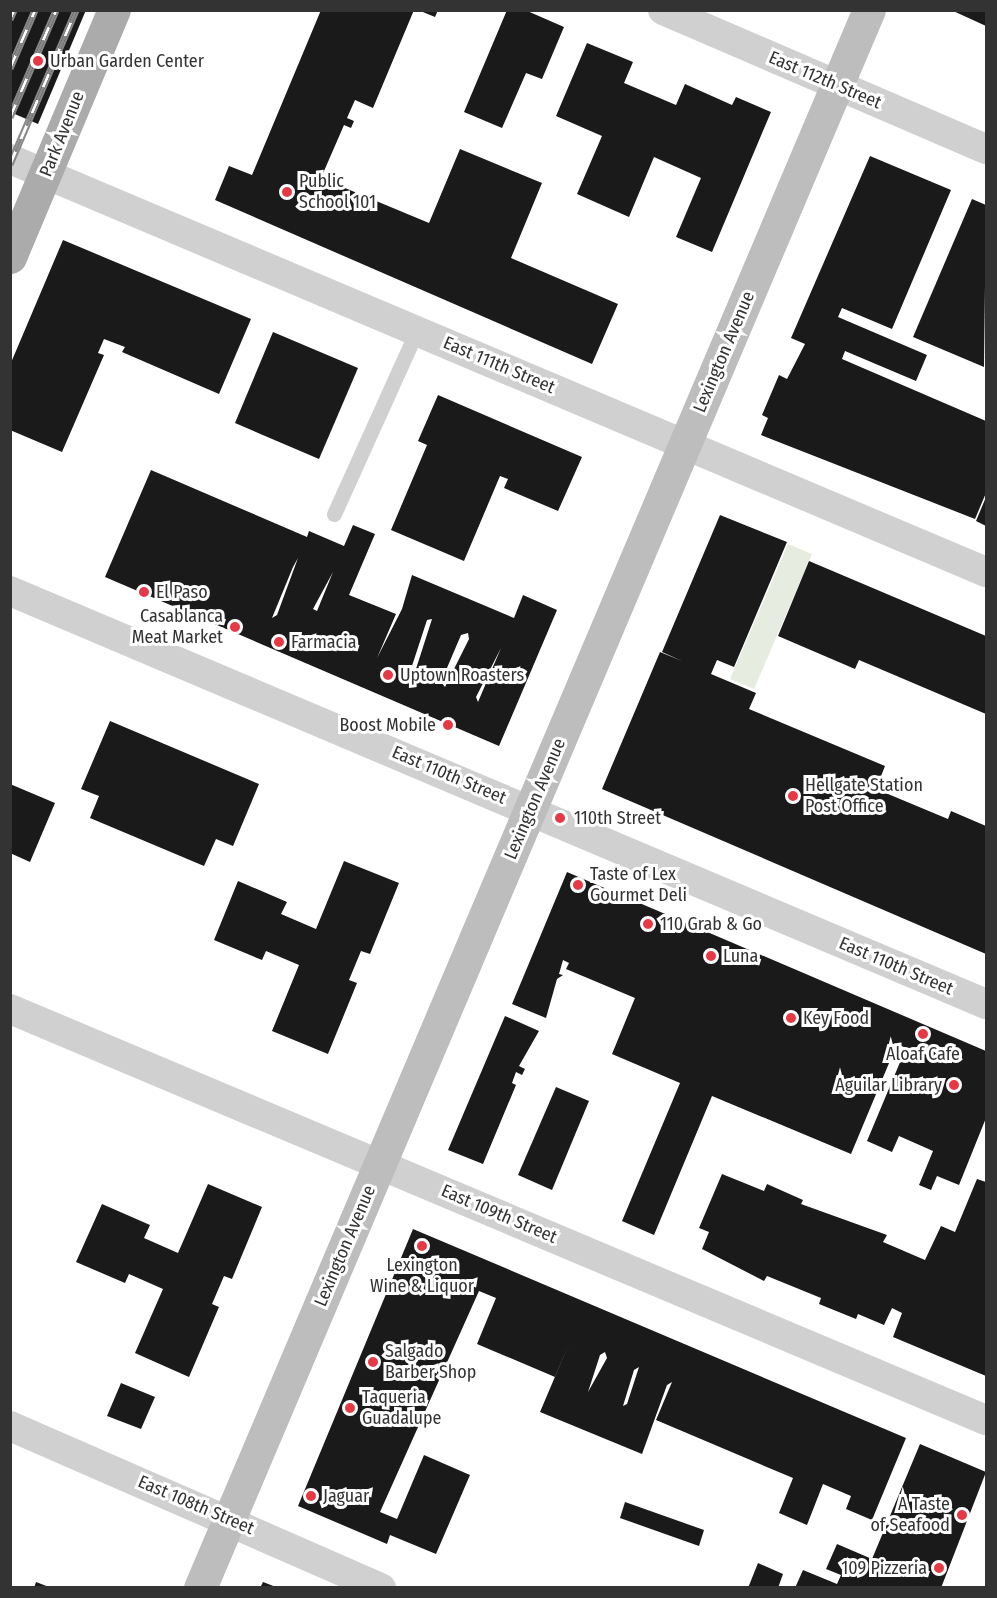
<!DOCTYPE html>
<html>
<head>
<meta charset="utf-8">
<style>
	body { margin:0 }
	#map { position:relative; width:997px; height:1598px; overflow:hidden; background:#fff; font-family:"Fira Sans Condensed",sans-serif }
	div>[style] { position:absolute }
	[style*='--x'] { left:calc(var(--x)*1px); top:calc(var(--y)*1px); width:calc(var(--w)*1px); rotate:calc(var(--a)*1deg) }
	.green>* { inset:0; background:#e6ecdf }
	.building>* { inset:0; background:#1a1a1a }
	.service>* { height:15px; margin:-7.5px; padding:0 7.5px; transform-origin:7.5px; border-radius:7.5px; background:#d0d0d0 }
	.minor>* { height:30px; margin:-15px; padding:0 15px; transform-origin:15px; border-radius:15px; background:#d0d0d0 }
	.secondary>* { height:33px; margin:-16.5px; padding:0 16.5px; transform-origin:16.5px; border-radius:16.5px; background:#bdbdbd }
	.primary>* { height:33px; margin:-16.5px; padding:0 16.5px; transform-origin:16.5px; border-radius:16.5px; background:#ababab }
	.rail>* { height:7px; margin-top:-3.5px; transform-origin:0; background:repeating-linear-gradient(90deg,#fff 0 14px,#888 0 28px); box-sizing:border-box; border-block:2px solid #888 }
	.dots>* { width:16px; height:16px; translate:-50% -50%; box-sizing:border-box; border:3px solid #fff; border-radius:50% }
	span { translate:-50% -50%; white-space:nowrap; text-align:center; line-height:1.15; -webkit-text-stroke:6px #fff; paint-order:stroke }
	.poi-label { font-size:18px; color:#333 }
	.left { translate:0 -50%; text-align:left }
	.right { translate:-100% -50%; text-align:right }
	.street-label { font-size:18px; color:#333 }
	.frame { position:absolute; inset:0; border:12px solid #333; pointer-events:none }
</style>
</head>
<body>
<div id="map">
	<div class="green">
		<i style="clip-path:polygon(788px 544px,812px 554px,754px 689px,730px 679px)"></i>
	</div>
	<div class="building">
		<i style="clip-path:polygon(10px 10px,86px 10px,38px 124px,10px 112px)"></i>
		<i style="clip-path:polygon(321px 10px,414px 10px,373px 108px,355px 100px,347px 118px,354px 121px,351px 128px,344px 125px,321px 178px,429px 223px,460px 149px,542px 183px,511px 258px,618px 304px,592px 364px,215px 200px,229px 166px,252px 175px)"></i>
		<i style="clip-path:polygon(418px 10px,438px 10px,435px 17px)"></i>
		<i style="clip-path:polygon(507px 10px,525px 10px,564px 27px,542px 79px,526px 73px,502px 128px,464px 112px)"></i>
		<i style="clip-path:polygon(951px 10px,986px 10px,986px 26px)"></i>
		<i style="clip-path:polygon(587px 43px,633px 62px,624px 83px,676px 105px,685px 84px,732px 105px,736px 97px,771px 112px,712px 252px,676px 237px,701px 178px,654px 157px,629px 217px,577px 194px,602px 136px,556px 116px)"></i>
		<i style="clip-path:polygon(870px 156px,951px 190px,892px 329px,842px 308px,838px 317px,927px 355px,916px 381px,845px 351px,842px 359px,986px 421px,986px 493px,975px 519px,761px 435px,768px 418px,762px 415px,779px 375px,787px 379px,805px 344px,791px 338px)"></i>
		<i style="clip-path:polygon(972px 199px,986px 205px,984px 367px,913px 337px)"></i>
		<i style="clip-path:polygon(63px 240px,251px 319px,219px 394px,122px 352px,125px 347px,104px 339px,98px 353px,104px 355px,62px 452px,10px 430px,10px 365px)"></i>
		<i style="clip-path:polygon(273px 332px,358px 368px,319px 459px,235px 423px)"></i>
		<i style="clip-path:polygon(438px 395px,582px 457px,558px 511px,504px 488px,508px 479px,500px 476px,464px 561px,391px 530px,427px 445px,418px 441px)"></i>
		<i style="clip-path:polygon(evenodd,151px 470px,307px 537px,309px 531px,344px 546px,353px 525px,375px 534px,349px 595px,396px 614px,377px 658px,402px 609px,412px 575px,514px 618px,523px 595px,557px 610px,499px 746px,105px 577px,151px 470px,298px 558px,277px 615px,272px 618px,293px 567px,298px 558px,151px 470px,333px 572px,317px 611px,313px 609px,333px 572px,151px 470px,432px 619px,415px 672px,410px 672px,427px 620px,432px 619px,151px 470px,468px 633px,469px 639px,445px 687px,441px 682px,461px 635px,468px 633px,151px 470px,501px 648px,478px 702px,476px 697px,501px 648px)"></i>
		<i style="clip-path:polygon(986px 497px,986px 526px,976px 521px)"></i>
		<i style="clip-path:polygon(720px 515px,787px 542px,734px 667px,717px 660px,711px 674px,756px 693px,749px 709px,885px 766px,876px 789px,948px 819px,951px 811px,986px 826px,986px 954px,602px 789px,660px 652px,682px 661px,662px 652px)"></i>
		<i style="clip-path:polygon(809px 561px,986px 636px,986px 714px,859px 660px,855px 669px,778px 636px)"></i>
		<i style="clip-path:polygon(110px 721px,259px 784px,233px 846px,216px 839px,204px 866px,90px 818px,99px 796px,81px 789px)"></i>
		<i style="clip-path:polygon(10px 784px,55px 803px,30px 862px,10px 853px)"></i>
		<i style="clip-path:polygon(344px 861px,399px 883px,370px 954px,361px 951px,349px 980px,357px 983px,328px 1054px,272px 1031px,299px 965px,266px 951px,262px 960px,214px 940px,238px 881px,287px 902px,281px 914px,316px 929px)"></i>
		<i style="clip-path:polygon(567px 872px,986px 1051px,986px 1118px,959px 1185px,937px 1176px,931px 1190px,919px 1185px,933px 1151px,899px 1136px,892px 1152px,867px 1141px,906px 1048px,897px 1044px,851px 1154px,712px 1096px,654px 1235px,622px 1221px,680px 1083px,612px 1054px,635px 998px,566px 969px,569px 963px,563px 960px,559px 974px,563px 975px,557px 979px,546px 1018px,512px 1004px)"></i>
		<i style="clip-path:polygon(505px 1016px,539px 1031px,519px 1066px,525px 1069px,522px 1075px,516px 1072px,512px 1083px,516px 1085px,483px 1164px,448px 1150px)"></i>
		<i style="clip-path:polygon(556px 1087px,589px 1101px,552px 1190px,518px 1175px)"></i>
		<i style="clip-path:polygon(722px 1174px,764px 1191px,767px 1184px,803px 1200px,801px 1204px,887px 1235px,883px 1242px,925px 1260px,941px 1226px,955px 1232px,977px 1179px,986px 1182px,986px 1376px,893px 1337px,902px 1313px,892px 1308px,884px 1325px,858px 1314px,856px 1319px,819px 1304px,821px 1298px,767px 1276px,764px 1281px,702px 1249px,709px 1232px,699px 1228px)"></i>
		<i style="clip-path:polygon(208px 1184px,262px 1207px,232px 1279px,224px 1276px,212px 1304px,219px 1307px,189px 1377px,135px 1353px,163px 1289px,129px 1274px,125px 1283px,76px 1262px,102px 1204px,150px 1225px,144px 1238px,178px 1253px)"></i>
		<i style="clip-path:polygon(evenodd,413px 1229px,906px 1438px,872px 1520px,846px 1509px,851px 1496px,823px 1484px,807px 1525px,779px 1513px,793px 1478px,656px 1420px,672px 1382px,667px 1385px,642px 1454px,540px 1412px,571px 1339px,555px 1377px,477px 1344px,496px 1298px,479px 1291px,380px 1512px,397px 1519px,424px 1455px,470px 1475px,436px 1554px,390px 1535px,387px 1544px,298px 1506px,413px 1229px,605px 1352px,607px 1358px,588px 1392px,600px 1355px,605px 1352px,413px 1229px,639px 1367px,627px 1404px,623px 1406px,634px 1370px,639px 1367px)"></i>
		<i style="clip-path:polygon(121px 1383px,155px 1397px,141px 1429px,107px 1416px)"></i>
		<i style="clip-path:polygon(920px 1444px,986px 1472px,941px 1588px,795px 1588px,803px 1570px,837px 1584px,841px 1575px,826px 1569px,837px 1544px,872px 1559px)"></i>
		<i style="clip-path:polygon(625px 1502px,704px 1530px,699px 1546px,620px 1518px)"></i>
		<i style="clip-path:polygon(758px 1563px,783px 1574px,778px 1588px,748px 1588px)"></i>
		<i style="clip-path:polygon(36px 1582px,49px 1587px,49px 1588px,34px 1588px)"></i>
		<i style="clip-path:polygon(263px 1582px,276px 1587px,276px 1588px,260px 1588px)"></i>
	</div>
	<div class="service">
		<i style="--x:334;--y:514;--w:202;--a:-65.7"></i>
	</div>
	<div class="minor">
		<i style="--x:663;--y:10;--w:352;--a:23.3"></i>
		<i style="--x:10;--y:159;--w:1060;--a:22.94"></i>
		<i style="--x:10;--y:591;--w:1060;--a:22.94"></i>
		<i style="--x:10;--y:1009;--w:1059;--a:22.84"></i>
		<i style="--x:10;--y:1426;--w:405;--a:23.6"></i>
	</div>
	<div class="secondary">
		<i style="--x:200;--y:1588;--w:1714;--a:-67.03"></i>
	</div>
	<div class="primary">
		<i style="--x:10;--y:257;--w:268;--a:-67.2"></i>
	</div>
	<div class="rail">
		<i style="--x:10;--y:19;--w:10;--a:-66"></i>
		<i style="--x:10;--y:68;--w:63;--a:-66.7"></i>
		<i style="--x:10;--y:117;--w:116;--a:-66.7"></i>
		<i style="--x:10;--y:164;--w:168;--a:-66.8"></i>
	</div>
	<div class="dots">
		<i style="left:38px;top:61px;background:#e63946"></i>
		<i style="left:287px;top:192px;background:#e63946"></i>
		<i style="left:144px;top:592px;background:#e63946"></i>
		<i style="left:235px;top:627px;background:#e63946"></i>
		<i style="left:279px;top:642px;background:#e63946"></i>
		<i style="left:388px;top:675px;background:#e63946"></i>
		<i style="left:448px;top:725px;background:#e63946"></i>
		<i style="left:793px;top:796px;background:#e63946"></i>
		<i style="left:560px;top:818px;background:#e63946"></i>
		<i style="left:578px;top:885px;background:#e63946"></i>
		<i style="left:648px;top:924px;background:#e63946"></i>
		<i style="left:711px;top:956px;background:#e63946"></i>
		<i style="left:791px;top:1018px;background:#e63946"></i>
		<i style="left:923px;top:1034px;background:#e63946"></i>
		<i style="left:954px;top:1085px;background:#e63946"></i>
		<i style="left:422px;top:1246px;background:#e63946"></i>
		<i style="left:373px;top:1362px;background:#e63946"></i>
		<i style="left:350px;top:1408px;background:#e63946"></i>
		<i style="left:311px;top:1496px;background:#e63946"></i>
		<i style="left:962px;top:1515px;background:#e63946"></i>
		<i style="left:939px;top:1568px;background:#e63946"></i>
	</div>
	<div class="poi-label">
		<span class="left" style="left:50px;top:61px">Urban Garden Center</span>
		<span class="left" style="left:299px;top:192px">Public<br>School 101</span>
		<span class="left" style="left:156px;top:592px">El Paso</span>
		<span class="right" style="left:223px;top:627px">Casablanca<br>Meat Market</span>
		<span class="left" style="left:291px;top:642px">Farmacia</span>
		<span class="left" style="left:400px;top:675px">Uptown Roasters</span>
		<span class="right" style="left:436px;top:725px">Boost Mobile</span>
		<span class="left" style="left:805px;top:796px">Hellgate Station<br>Post Office</span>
		<span class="left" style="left:574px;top:818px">110th Street</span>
		<span class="left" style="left:590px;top:885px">Taste of Lex<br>Gourmet Deli</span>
		<span class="left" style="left:660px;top:924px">110 Grab &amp; Go</span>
		<span class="left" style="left:723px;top:956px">Luna</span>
		<span class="left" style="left:803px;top:1018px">Key Food</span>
		<span style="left:923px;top:1054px">Aloaf Cafe</span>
		<span class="right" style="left:942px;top:1085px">Aguilar Library</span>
		<span style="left:422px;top:1276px">Lexington<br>Wine &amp; Liquor</span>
		<span class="left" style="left:385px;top:1362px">Salgado<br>Barber Shop</span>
		<span class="left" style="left:362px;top:1408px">Taqueria<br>Guadalupe</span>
		<span class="left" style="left:323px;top:1496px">Jaguar</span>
		<span class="right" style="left:950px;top:1515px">A Taste<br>of Seafood</span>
		<span class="right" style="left:927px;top:1568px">109 Pizzeria</span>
	</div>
	<div class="street-label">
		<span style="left:825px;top:80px;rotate:23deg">East 112th Street</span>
		<span style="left:62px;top:134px;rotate:-68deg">Park Avenue</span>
		<span style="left:724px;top:352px;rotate:-67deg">Lexington Avenue</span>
		<span style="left:499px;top:365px;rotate:23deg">East 111th Street</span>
		<span style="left:449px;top:775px;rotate:23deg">East 110th Street</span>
		<span style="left:535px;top:799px;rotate:-67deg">Lexington Avenue</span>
		<span style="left:896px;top:966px;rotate:23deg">East 110th Street</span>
		<span style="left:499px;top:1214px;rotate:23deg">East 109th Street</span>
		<span style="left:345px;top:1246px;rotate:-67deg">Lexington Avenue</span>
		<span style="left:196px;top:1505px;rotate:23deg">East 108th Street</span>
	</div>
	<div class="frame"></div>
</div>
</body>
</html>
